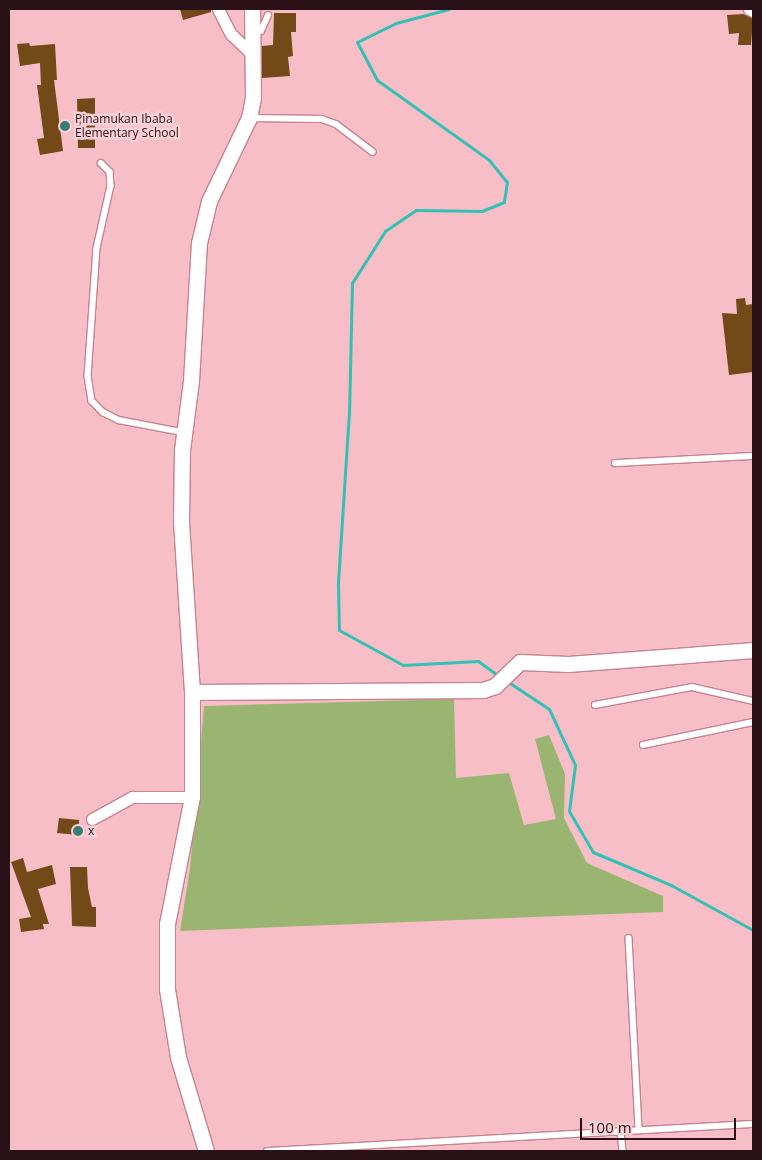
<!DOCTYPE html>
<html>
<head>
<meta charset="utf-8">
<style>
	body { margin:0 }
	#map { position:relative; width:762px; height:1160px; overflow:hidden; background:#f8bec8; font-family:"Open Sans",sans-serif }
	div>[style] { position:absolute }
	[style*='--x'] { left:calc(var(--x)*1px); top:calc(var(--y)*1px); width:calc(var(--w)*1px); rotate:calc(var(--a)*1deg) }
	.green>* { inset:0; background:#9ab572 }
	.stream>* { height:3px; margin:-1.5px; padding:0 1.5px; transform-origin:1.5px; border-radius:1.5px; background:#33c1b5 }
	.building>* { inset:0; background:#734918 }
	.roads { filter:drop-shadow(1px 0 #c5828f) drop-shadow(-1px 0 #c5828f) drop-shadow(0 1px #c5828f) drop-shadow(0 -1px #c5828f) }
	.service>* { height:5.5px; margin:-2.75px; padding:0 2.75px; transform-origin:2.75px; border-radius:2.75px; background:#fff }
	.minor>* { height:11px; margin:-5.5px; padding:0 5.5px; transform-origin:5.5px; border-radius:5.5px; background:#fff }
	.tertiary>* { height:15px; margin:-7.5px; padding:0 7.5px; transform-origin:7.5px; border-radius:7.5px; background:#fff }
	.dots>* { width:14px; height:14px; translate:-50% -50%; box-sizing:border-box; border:2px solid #fcd0d7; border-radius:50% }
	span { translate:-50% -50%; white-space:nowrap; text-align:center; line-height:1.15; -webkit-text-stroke:5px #fcd0d7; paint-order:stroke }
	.poi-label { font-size:12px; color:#2a1117 }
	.left { translate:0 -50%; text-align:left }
	.frame { position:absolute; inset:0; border:10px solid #2a1117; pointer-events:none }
	.scale { position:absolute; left:580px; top:1118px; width:156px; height:22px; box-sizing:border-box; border:2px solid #2a1117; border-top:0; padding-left:6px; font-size:15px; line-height:18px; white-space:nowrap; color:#2a1117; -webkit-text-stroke:4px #fcd0d7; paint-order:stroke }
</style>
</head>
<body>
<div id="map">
	<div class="green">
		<i style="clip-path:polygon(454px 699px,456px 778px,509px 773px,524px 825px,556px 819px,535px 739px,549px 735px,565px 774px,564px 818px,587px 863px,663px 896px,663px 912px,180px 931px,190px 868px,204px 706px)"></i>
	</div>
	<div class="stream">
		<i style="--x:449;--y:9;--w:55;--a:165.2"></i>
		<i style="--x:396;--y:23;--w:43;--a:154"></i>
		<i style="--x:357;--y:42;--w:43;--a:62.2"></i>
		<i style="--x:377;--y:80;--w:138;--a:35.5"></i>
		<i style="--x:489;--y:160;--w:28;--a:51"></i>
		<i style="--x:507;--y:182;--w:20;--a:99"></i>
		<i style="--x:504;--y:202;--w:24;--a:158"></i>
		<i style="--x:482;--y:211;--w:66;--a:-179.1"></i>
		<i style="--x:416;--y:210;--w:37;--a:146"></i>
		<i style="--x:385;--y:231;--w:62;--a:122.4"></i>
		<i style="--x:352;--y:283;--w:129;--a:91.3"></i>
		<i style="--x:349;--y:412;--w:172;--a:93.7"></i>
		<i style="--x:338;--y:584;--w:46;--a:88.8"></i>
		<i style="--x:339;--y:630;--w:73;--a:28.7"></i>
		<i style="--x:403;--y:665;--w:75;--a:-3.1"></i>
		<i style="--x:478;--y:661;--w:26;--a:36"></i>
		<i style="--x:507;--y:681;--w:50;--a:33.7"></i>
		<i style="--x:549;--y:709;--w:62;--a:65.1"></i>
		<i style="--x:575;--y:765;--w:46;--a:97.4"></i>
		<i style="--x:569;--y:811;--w:48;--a:59.7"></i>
		<i style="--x:593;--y:852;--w:85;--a:22.9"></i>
		<i style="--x:671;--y:885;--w:94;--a:28.8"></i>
	</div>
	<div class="building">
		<i style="clip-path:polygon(180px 9px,211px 9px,211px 12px,183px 20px)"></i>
		<i style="clip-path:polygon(274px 13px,296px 13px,296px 32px,291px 32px,293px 56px,288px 57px,290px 76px,262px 78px,262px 46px,273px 45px)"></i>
		<i style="clip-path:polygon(743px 14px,753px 18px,751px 45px,738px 45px,739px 33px,729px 34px,727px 15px)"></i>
		<i style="clip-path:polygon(29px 43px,30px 46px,55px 44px,57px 80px,54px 80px,63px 151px,40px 155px,37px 139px,44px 138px,37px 85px,41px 85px,40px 63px,20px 66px,17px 44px)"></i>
		<i style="clip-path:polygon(95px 98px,95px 148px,78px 148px,77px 99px)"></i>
		<i style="clip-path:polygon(745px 298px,746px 305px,753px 304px,753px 372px,729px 375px,722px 313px,737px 314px,736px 299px)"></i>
		<i style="clip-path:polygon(59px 818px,79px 820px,78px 835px,57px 833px)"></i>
		<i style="clip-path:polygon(23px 858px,27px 872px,52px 865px,56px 884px,38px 889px,49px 924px,43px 924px,44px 929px,21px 932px,19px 919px,31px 917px,11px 862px)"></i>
		<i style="clip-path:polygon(70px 867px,87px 867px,88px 888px,92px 907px,96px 907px,96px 927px,72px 926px)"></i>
	</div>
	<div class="roads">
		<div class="service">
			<i style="--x:254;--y:33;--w:7;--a:-16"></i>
			<i style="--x:261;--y:31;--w:17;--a:-66"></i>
			<i style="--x:250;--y:118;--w:72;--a:0.8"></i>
			<i style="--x:322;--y:119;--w:15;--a:20"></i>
			<i style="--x:336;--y:124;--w:46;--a:37.1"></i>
			<i style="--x:101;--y:163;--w:13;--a:45"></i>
			<i style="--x:110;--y:172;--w:14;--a:86"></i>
			<i style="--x:111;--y:186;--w:64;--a:102.7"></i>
			<i style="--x:97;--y:248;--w:128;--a:94"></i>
			<i style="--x:88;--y:376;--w:25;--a:81"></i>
			<i style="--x:92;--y:401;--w:16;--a:45"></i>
			<i style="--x:103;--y:412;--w:18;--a:27"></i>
			<i style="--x:119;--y:420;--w:64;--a:10.8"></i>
			<i style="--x:615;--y:463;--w:138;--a:-2.9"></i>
			<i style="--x:595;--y:705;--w:99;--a:-10.5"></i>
			<i style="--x:692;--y:687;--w:63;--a:12.9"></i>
			<i style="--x:643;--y:745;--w:112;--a:-11.8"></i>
			<i style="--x:629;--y:938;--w:192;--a:87"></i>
			<i style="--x:621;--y:1132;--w:19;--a:84"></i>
			<i style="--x:267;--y:1151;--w:487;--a:-3.2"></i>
		</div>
		<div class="minor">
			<i style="--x:218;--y:9;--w:28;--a:63"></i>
			<i style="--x:231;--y:34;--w:29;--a:44"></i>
			<i style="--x:749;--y:9;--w:4;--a:27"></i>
			<i style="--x:92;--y:819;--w:46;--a:-28.8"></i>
			<i style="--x:132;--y:797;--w:60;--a:0"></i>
		</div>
		<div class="tertiary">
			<i style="--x:192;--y:692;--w:291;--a:-0.4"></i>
			<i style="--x:483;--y:690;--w:13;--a:-18"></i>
			<i style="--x:495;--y:686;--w:35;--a:-44"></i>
			<i style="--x:520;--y:662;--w:48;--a:2.4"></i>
			<i style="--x:568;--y:664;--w:186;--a:-4.3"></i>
			<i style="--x:206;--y:1151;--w:98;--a:-106.6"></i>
			<i style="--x:178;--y:1057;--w:69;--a:-99.2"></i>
			<i style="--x:167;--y:989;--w:65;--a:-90"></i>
			<i style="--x:167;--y:924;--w:129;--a:-78.9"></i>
			<i style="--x:192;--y:797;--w:105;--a:-90"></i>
			<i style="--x:192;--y:692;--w:172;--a:-93.7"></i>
			<i style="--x:181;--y:520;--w:70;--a:-89.2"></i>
			<i style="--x:182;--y:450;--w:70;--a:-82.6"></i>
			<i style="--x:191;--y:381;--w:138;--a:-86.7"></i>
			<i style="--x:199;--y:243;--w:43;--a:-76.6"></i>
			<i style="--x:209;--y:201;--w:92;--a:-64.3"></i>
			<i style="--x:249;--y:118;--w:20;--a:-79"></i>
			<i style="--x:253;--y:98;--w:89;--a:-90.6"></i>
		</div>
	</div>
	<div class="dots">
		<i style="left:65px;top:126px;background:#367d76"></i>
		<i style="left:78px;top:831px;background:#367d76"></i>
	</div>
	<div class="poi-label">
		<span class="left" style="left:75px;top:126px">Pinamukan Ibaba<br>Elementary School</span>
		<span class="left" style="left:88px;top:831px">x</span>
	</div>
	<div class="frame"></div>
	<div class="scale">100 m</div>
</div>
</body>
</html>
